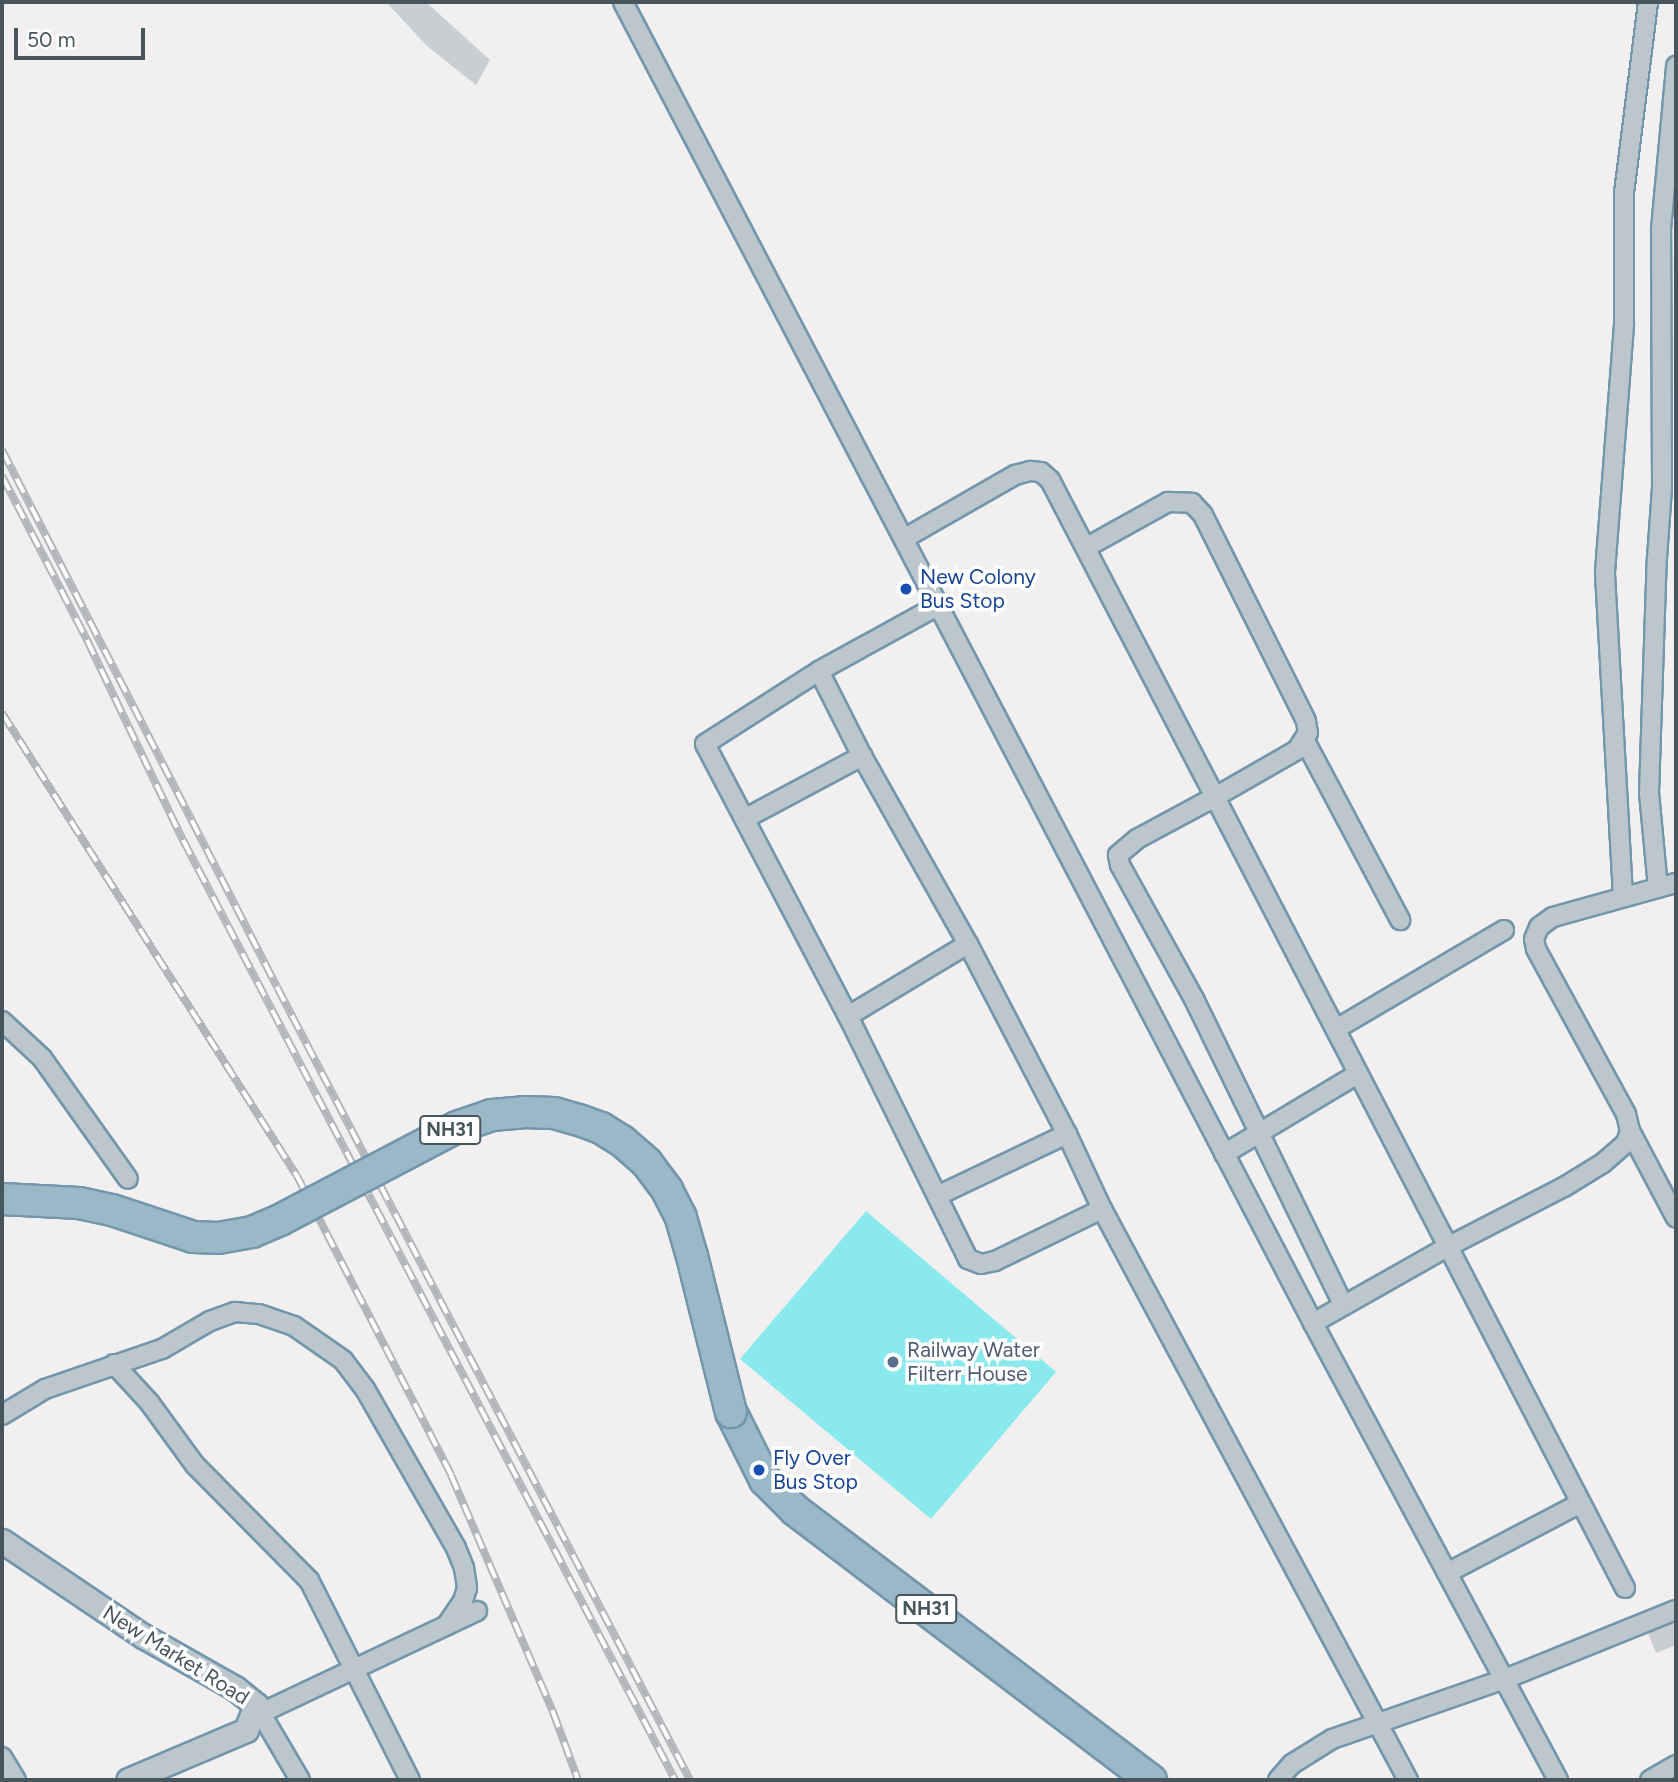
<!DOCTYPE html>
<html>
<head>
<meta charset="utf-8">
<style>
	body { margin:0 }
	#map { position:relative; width:1678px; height:1782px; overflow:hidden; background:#f2eff0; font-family:Figtree,sans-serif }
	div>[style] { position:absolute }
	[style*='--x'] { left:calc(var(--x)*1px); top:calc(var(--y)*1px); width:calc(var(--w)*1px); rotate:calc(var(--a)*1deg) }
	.water>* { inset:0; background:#8ae9ed }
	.building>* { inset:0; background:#c9ced2 }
	.roads { filter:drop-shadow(2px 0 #7296ab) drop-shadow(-2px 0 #7296ab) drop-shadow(0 2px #7296ab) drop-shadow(0 -2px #7296ab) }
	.minor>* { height:18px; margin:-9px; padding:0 9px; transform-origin:9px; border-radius:9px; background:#bbc7cd }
	.tertiary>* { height:23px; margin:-11.5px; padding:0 11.5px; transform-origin:11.5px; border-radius:11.5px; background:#bbc7cd }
	.trunk>* { height:30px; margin:-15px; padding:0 15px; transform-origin:15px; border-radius:15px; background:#9bb8c7 }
	.rail>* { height:8px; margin-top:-4px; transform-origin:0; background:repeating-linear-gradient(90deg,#fff 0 16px,#b2b6ba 0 32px); box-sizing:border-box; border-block:2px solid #b2b6ba }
	.bridges { filter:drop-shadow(2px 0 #7296ab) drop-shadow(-2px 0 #7296ab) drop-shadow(0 2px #7296ab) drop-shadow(0 -2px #7296ab) }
	.trunk-bridge>* { height:30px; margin:-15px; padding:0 15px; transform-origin:15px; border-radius:15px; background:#9bb8c7 }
	.dots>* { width:19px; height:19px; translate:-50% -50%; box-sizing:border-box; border:4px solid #fff; border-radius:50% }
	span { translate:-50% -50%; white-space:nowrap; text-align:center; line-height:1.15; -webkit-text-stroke:7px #fff; paint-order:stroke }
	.shield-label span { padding:2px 5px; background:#fff; border:2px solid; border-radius:5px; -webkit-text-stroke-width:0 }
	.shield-label { font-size:19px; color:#47565d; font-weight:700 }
	.transit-label { font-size:21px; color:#164399 }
	.left { translate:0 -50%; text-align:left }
	.service-label { font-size:21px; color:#4e5e75 }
	.street-label { font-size:21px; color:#47565d }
	.frame { position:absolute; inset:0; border:4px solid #47565d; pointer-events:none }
	.scale { position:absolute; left:14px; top:28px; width:131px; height:32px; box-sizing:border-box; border:4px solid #47565d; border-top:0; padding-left:9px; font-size:21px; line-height:24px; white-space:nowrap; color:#47565d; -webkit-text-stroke:5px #fff; paint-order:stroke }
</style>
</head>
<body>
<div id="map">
	<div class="water">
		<i style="clip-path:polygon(866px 1211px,1056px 1372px,931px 1519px,740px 1359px)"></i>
	</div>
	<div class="building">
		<i style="clip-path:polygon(386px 2px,426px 2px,490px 60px,476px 85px,427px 46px)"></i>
		<i style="clip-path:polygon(1676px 1622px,1676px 1645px,1656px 1653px,1648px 1633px)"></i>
	</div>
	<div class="roads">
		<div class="minor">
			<i style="--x:623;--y:2;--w:1490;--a:62.42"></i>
			<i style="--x:1313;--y:1323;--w:156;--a:-29.5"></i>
			<i style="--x:1449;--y:1246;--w:129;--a:-27.2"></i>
			<i style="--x:1564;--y:1187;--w:46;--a:-31.6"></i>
			<i style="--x:1603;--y:1163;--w:30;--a:-41"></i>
			<i style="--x:1626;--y:1143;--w:13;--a:-72"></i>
			<i style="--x:1630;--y:1131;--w:17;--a:-103"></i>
			<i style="--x:1626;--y:1114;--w:188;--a:-118.6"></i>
			<i style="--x:1536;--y:949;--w:10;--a:-101"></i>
			<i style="--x:1534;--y:939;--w:13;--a:-67"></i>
			<i style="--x:1539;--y:927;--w:17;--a:-36"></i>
			<i style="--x:1553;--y:917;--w:128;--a:-15.5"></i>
			<i style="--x:905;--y:538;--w:127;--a:-29.8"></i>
			<i style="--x:1015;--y:475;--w:16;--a:-15"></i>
			<i style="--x:1030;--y:471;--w:11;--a:5"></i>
			<i style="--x:1041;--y:472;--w:12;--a:42"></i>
			<i style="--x:1050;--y:480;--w:357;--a:62.5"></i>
			<i style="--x:1215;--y:797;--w:89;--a:151.7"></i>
			<i style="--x:1137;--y:839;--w:25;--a:140"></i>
			<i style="--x:1118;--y:855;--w:10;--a:79"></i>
			<i style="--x:1120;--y:865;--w:153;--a:61.1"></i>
			<i style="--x:1194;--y:999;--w:340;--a:64"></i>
			<i style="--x:1087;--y:547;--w:93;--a:-29.1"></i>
			<i style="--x:1168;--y:502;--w:24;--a:2"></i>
			<i style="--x:1192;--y:503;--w:16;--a:47"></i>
			<i style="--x:1203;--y:515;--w:230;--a:63.4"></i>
			<i style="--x:1306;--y:721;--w:12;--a:81"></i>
			<i style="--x:1308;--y:733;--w:20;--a:123"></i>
			<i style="--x:1297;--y:750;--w:95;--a:150.2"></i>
			<i style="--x:1215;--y:797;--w:891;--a:62.6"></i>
			<i style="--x:939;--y:605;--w:137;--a:151.2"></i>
			<i style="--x:819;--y:671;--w:135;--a:147.4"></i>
			<i style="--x:705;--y:744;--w:307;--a:62.3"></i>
			<i style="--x:848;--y:1016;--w:271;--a:63.7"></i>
			<i style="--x:968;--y:1259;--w:14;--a:21"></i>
			<i style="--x:981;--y:1264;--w:14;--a:-12"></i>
			<i style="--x:995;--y:1261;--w:119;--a:-25.9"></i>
			<i style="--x:819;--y:671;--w:95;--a:63.2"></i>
			<i style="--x:862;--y:756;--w:216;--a:60.6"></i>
			<i style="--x:968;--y:944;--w:214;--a:62.5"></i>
			<i style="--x:1067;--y:1134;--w:83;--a:65"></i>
			<i style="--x:1102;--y:1209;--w:648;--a:61.81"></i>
			<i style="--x:1305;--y:741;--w:203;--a:62"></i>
			<i style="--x:746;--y:818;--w:132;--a:-28.1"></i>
			<i style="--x:1658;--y:888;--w:95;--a:-95.4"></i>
			<i style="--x:1649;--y:793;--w:235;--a:-88.1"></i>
			<i style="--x:1657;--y:558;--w:69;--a:-85.9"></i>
			<i style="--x:1662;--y:489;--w:260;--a:-90.2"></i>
			<i style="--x:1661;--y:229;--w:164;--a:-84.7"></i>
			<i style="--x:1623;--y:896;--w:324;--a:-93.2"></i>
			<i style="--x:1605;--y:572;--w:250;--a:-85.6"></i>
			<i style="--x:1624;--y:323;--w:130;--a:-90"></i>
			<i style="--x:1624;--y:193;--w:193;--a:-82.8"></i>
			<i style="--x:848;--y:1016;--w:140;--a:-31"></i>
			<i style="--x:2;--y:1021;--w:54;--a:42.8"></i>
			<i style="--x:42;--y:1058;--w:148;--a:54.6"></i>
			<i style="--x:1336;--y:1029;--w:195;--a:-30.5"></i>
			<i style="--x:1630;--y:1131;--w:98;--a:62.1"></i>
			<i style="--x:1224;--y:1154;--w:154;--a:-30.9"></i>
			<i style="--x:939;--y:1195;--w:142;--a:-25.5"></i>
			<i style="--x:1313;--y:1323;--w:519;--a:61.8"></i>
			<i style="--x:114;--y:1364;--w:52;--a:47.4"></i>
			<i style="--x:149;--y:1402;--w:78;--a:53.9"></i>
			<i style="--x:195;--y:1465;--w:162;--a:45.3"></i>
			<i style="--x:309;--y:1580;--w:224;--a:63.2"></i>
			<i style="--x:2;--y:1415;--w:50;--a:-31.2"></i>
			<i style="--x:45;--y:1389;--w:124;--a:-18.9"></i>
			<i style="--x:162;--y:1349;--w:56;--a:-30.3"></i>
			<i style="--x:210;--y:1321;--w:27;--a:-20"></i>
			<i style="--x:235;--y:1312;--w:24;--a:5"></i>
			<i style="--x:259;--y:1314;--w:37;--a:19"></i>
			<i style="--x:294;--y:1326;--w:60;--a:34.8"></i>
			<i style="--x:343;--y:1360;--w:36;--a:53"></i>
			<i style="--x:365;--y:1389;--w:183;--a:60.2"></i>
			<i style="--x:456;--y:1548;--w:22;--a:68"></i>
			<i style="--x:464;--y:1568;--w:20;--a:81"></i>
			<i style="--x:467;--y:1588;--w:14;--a:107"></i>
			<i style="--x:463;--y:1601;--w:30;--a:124"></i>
			<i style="--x:1447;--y:1573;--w:151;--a:-27.6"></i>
			<i style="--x:256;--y:1705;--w:87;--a:59.6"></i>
			<i style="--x:261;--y:1713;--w:239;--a:-25.3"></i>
			<i style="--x:2;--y:1757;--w:27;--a:59"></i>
			<i style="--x:1278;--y:1780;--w:21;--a:-49"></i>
			<i style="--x:1292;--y:1764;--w:47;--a:-32"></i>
			<i style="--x:1332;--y:1739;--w:183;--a:-19.1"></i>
			<i style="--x:1505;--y:1679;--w:184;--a:-22"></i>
			<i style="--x:1650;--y:1780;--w:30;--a:-30"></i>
		</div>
		<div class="tertiary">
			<i style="--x:2;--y:1541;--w:170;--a:34"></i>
			<i style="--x:143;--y:1636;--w:106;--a:29.5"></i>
			<i style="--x:235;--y:1688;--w:27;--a:39"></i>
			<i style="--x:256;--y:1705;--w:27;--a:112"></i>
			<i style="--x:246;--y:1730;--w:128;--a:157"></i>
		</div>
		<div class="trunk">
			<i style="--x:731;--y:1412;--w:76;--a:63.4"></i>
			<i style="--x:765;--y:1480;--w:42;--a:45"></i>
			<i style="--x:795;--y:1510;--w:447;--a:37.2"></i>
		</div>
	</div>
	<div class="rail">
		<i style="--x:2;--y:450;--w:603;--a:62.88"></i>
		<i style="--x:277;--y:987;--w:894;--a:62.49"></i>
		<i style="--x:2;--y:476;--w:185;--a:62.6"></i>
		<i style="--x:87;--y:640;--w:222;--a:64.4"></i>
		<i style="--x:183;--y:840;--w:1061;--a:62.37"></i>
		<i style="--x:2;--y:713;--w:549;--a:57.5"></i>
		<i style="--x:297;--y:1176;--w:336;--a:62.7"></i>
		<i style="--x:451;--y:1475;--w:258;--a:66.7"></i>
		<i style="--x:553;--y:1712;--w:72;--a:69.8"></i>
	</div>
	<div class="bridges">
		<div class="trunk-bridge">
			<i style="--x:2;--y:1199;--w:77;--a:3"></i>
			<i style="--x:79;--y:1203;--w:34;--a:12"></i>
			<i style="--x:112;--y:1210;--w:85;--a:18.4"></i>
			<i style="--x:193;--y:1237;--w:25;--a:2"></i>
			<i style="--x:218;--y:1238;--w:35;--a:-10"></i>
			<i style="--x:252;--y:1232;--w:30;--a:-23"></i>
			<i style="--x:280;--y:1220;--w:200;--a:-27.7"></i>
			<i style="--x:457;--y:1127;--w:37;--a:-19"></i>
			<i style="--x:492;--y:1115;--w:32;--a:-5"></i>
			<i style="--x:524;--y:1112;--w:30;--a:2"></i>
			<i style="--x:554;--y:1113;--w:26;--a:16"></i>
			<i style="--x:579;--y:1120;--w:23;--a:20"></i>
			<i style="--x:601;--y:1128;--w:25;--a:32"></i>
			<i style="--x:622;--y:1141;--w:33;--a:41"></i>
			<i style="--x:647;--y:1163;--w:34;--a:53"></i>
			<i style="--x:667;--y:1190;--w:31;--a:63"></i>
			<i style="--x:681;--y:1218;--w:40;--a:74"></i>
			<i style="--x:692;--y:1256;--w:161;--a:76"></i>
		</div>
	</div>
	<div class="dots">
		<i style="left:906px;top:589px;background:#1a4fb4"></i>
		<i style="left:893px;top:1362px;background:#5c6f8a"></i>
		<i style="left:759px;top:1470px;background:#1a4fb4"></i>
	</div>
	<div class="shield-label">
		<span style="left:450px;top:1130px">NH31</span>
		<span style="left:926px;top:1609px">NH31</span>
	</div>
	<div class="transit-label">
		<span class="left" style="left:920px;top:589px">New Colony<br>Bus Stop</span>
		<span class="left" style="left:773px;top:1470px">Fly Over<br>Bus Stop</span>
	</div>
	<div class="service-label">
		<span class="left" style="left:907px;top:1362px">Railway Water<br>Filterr House</span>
	</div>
	<div class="street-label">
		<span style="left:176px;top:1655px;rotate:32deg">New Market Road</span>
	</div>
	<div class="frame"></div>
	<div class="scale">50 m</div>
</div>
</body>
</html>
